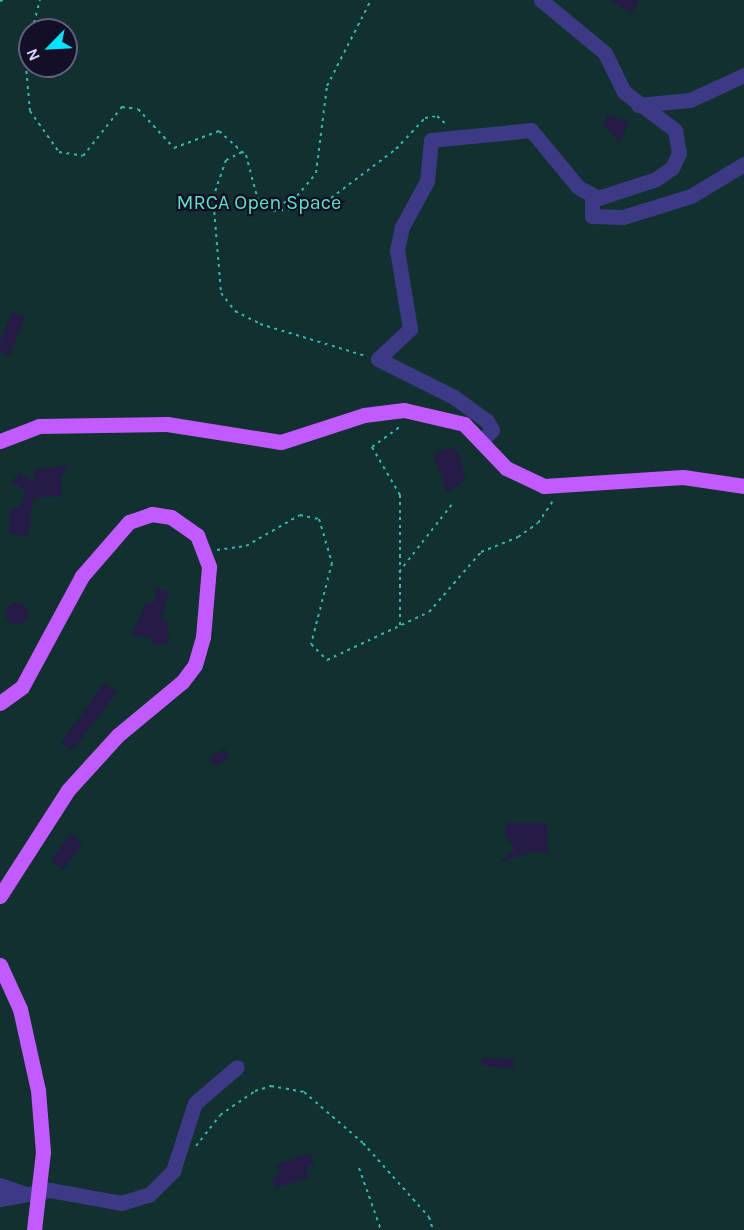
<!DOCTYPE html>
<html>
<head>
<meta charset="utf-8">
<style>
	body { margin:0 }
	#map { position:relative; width:744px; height:1230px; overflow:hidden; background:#130f26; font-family:Karla,sans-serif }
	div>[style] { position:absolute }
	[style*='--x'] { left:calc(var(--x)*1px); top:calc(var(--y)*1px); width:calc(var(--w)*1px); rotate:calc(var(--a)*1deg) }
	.green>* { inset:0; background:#12302f }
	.building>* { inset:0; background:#241b47 }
	.round { border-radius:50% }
	.path>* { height:2px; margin-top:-1px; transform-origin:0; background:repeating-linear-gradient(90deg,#2fb8b0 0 3px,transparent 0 7.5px) }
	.minor>* { height:15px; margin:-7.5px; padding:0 7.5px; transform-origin:7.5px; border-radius:7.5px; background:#3d3a85 }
	.major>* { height:15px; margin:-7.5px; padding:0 7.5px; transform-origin:7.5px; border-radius:7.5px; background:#c25bff }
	span { translate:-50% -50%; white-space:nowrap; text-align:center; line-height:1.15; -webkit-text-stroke:4.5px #130f26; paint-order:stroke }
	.park-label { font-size:20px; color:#5fe0c0 }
	.north { position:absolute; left:18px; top:18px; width:60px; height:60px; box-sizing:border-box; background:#130f26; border:2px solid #625e7d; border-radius:50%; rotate:246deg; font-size:16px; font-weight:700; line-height:24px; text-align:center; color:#d9d4ff }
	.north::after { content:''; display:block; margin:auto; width:21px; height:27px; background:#00e5ff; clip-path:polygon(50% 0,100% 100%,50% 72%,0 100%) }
</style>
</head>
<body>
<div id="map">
	<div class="green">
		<i style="clip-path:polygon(evenodd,0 0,744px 0,744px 1230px,0 1230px,0 0,30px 30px,66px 30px,66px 66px,30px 66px,30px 30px)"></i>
	</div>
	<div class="building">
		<i style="clip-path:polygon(609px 0,639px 0,632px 13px)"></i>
		<i style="clip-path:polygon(608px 115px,629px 122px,620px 142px,603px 125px)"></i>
		<i style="clip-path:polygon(12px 312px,25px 317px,9px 356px,0 352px,0 342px)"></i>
		<i style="clip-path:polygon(451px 448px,458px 451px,466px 480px,447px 493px,433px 454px)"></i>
		<i style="clip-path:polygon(68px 465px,61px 477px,62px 496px,33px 499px,28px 537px,9px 533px,10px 511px,21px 506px,25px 490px,12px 482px,19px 472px,35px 483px,34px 470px)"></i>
		<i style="clip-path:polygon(156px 587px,169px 592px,161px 620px,168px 621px,169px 643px,152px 645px,151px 638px,131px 635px,146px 603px,155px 602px)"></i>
		<i class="round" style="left:6px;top:603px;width:22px;height:22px"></i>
		<i style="clip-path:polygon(104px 683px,117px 692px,72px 751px,61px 743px)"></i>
		<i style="clip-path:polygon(225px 749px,229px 758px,214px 766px,209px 757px)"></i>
		<i style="clip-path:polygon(546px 822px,549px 854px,537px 851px,499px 863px,515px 849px,505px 834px,507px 823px)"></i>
		<i style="clip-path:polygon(71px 833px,82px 845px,63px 870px,51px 860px)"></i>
		<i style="clip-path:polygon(482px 1058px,514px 1059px,513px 1069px,481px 1065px)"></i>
		<i style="clip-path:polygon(310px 1153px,314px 1164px,305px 1168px,309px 1178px,275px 1188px,272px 1179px,280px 1175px,276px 1165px)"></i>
	</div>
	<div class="path">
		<i style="--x:0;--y:1;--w:3;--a:-18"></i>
		<i style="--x:32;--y:30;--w:31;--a:-75"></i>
		<i style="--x:30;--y:37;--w:20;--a:105"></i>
		<i style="--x:25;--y:56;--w:55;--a:84.8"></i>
		<i style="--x:30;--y:111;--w:50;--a:54.7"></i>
		<i style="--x:59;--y:152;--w:24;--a:9"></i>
		<i style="--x:83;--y:156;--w:63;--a:-51.5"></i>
		<i style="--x:122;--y:107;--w:16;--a:7"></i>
		<i style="--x:138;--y:109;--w:53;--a:47.3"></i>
		<i style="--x:174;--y:148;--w:48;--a:-20.7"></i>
		<i style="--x:219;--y:131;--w:36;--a:42"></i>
		<i style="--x:246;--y:155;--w:47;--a:75.1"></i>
		<i style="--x:258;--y:200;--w:19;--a:36"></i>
		<i style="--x:273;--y:211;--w:46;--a:-5"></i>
		<i style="--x:319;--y:207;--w:96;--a:-37"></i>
		<i style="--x:396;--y:149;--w:42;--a:-46.9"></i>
		<i style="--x:425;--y:118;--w:12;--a:-9"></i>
		<i style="--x:437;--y:116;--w:13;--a:42"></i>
		<i style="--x:242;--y:152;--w:18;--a:153"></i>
		<i style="--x:226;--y:160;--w:39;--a:109"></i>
		<i style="--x:213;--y:197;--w:96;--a:85.2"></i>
		<i style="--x:221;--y:293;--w:23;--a:52"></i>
		<i style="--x:235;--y:311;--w:28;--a:27"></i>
		<i style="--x:260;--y:324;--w:111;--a:16.8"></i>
		<i style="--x:270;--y:210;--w:30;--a:-27"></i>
		<i style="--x:297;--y:196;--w:30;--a:-50"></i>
		<i style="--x:316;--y:173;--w:88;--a:-82.8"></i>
		<i style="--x:327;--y:86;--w:97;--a:-62.9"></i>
		<i style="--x:217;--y:550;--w:29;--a:-8"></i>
		<i style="--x:246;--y:546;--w:62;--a:-29.9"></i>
		<i style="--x:300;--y:515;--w:19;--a:12"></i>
		<i style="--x:319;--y:519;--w:46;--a:73.5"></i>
		<i style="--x:332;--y:563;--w:84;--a:104.5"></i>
		<i style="--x:311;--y:644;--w:23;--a:45"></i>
		<i style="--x:327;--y:660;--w:113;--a:-25.2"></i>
		<i style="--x:429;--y:612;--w:79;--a:-49.1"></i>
		<i style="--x:481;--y:552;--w:40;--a:-22"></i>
		<i style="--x:518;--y:537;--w:24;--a:-35"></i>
		<i style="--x:538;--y:523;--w:29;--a:-56"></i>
		<i style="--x:399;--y:572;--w:88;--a:-52"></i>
		<i style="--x:400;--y:625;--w:130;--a:-90"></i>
		<i style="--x:400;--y:495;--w:56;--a:-120.3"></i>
		<i style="--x:372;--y:447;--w:36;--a:-36"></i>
		<i style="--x:196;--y:1146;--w:39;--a:-52"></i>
		<i style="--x:220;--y:1115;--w:42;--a:-34.4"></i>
		<i style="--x:255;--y:1091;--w:17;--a:-17"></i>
		<i style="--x:271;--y:1086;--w:34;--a:10"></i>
		<i style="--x:304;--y:1092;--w:78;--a:40.8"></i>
		<i style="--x:363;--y:1143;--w:99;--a:48.3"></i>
		<i style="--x:429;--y:1217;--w:14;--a:73"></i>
		<i style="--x:359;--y:1168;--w:66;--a:70.5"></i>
	</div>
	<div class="minor">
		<i style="--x:638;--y:105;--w:52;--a:-5.5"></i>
		<i style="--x:690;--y:100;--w:60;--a:-24.8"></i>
		<i style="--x:592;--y:196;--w:20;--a:90"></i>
		<i style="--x:592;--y:216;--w:31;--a:2"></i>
		<i style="--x:623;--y:217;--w:71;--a:-17.2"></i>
		<i style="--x:691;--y:196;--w:62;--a:-31.1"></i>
		<i style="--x:482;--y:441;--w:15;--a:-48"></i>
		<i style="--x:492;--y:430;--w:10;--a:-119"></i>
		<i style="--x:487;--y:421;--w:41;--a:-144"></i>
		<i style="--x:454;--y:397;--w:85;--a:-153.4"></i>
		<i style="--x:378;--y:359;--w:44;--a:-43.2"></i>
		<i style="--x:410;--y:329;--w:80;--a:-99.3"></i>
		<i style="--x:397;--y:250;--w:24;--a:-78"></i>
		<i style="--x:402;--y:227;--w:52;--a:-61.5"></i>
		<i style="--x:427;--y:181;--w:41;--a:-84.4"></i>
		<i style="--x:431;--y:140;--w:100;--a:-5.7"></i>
		<i style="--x:531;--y:130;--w:74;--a:50.5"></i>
		<i style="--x:578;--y:187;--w:23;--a:29"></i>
		<i style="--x:598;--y:198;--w:61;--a:-18.1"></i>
		<i style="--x:656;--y:179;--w:19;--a:-35"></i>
		<i style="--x:672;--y:168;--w:17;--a:-65"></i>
		<i style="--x:679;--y:153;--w:23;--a:-100"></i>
		<i style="--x:675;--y:130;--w:64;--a:-143.3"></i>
		<i style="--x:624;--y:92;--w:43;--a:-116"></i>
		<i style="--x:605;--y:53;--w:83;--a:-140.4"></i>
		<i style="--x:0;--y:1185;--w:24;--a:19"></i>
		<i style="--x:0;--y:1199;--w:51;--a:-10.2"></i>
		<i style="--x:50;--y:1190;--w:72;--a:10.4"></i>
		<i style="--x:121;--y:1203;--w:30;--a:-17"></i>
		<i style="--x:150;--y:1194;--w:33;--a:-45"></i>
		<i style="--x:173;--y:1171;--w:71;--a:-72.1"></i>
		<i style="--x:195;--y:1103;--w:55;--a:-40.6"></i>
	</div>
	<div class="major">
		<i style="--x:0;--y:441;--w:42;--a:-21"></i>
		<i style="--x:39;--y:426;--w:128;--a:-0.9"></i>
		<i style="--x:167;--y:424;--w:115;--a:9"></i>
		<i style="--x:281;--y:442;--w:87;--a:-18"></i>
		<i style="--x:364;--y:415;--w:40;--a:-7.1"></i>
		<i style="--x:404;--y:410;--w:62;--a:13.1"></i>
		<i style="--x:464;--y:424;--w:61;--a:46.3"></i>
		<i style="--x:506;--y:468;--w:42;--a:25.3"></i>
		<i style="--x:544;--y:486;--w:139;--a:-3.7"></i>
		<i style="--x:683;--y:477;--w:62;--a:8.4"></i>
		<i style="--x:0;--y:703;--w:27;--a:-36"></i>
		<i style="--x:22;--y:687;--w:126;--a:-61.6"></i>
		<i style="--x:82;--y:576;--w:72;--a:-49"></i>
		<i style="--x:129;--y:522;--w:24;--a:-19"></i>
		<i style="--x:152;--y:514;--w:19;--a:9"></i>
		<i style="--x:171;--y:517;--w:32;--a:35"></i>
		<i style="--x:197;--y:535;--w:34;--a:69"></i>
		<i style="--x:209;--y:567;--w:70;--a:94.9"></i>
		<i style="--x:203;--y:637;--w:29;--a:106"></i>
		<i style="--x:195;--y:665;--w:21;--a:127"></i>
		<i style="--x:182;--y:682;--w:83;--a:140.4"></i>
		<i style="--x:118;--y:735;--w:74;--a:132.3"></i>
		<i style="--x:68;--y:790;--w:126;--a:122.7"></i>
		<i style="--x:0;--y:965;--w:48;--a:65.6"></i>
		<i style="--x:20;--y:1009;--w:83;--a:77.5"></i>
		<i style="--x:38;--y:1090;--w:62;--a:85.4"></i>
		<i style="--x:43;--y:1152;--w:79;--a:96.6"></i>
	</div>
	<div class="park-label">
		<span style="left:259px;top:202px">MRCA Open Space</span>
	</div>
	<div class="north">N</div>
</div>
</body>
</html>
